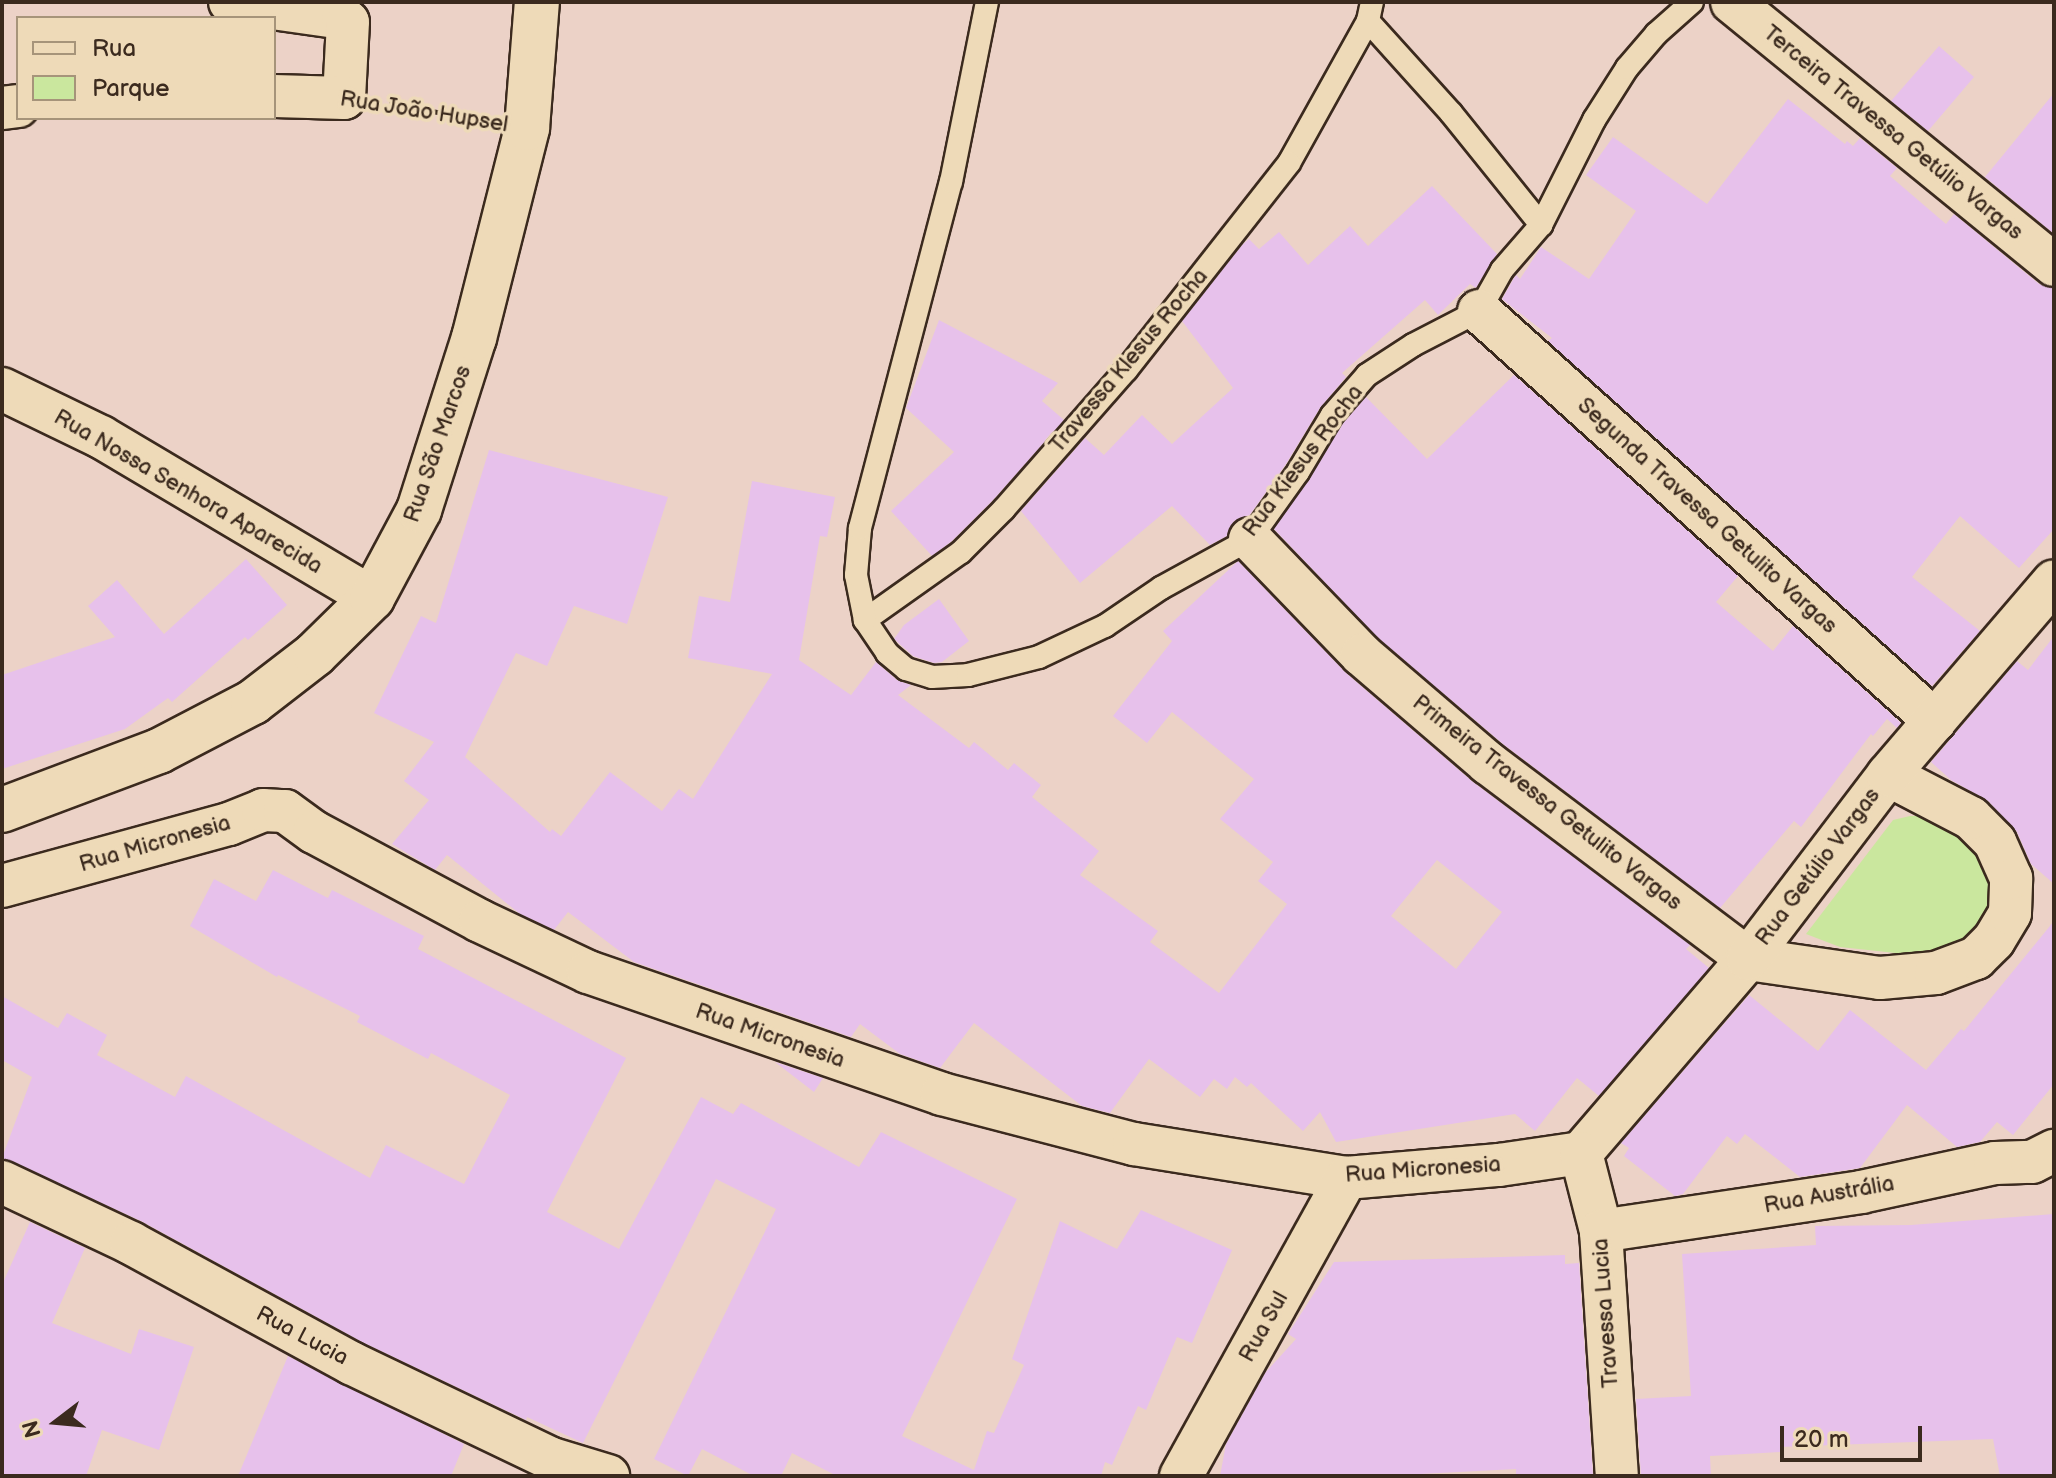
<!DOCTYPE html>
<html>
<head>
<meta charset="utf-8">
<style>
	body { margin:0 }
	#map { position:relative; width:2056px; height:1478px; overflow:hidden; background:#ecd2c7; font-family:"Balsamiq Sans",sans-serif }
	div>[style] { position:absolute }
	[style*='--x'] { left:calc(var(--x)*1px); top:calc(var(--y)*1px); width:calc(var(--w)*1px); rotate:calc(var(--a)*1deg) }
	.green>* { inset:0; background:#cae79e }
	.building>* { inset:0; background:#e7c1eb }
	.path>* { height:5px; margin-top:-2.5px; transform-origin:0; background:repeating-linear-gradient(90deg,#3b2a1e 0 8px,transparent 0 14px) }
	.roads { filter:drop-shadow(2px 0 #3b2a1e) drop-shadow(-2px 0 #3b2a1e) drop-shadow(0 2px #3b2a1e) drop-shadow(0 -2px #3b2a1e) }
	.service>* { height:22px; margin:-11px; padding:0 11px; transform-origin:11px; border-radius:11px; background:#eedab8 }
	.minor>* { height:42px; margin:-21px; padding:0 21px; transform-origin:21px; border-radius:21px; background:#eedab8 }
	.secondary>* { height:44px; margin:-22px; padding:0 22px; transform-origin:22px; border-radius:22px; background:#eedab8 }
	span { translate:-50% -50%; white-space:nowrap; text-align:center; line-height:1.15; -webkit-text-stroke:7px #eedab8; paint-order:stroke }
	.street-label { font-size:22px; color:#3b2a1e }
	.frame { position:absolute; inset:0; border:4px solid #3b2a1e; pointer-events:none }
	.legend { position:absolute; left:16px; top:16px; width:260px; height:104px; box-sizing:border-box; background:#eedab8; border:2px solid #a6947a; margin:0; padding:10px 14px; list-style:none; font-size:24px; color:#3b2a1e }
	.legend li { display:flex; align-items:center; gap:16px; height:40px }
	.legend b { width:40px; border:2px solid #a6947a }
	.north { position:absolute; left:16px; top:1382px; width:80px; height:80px; -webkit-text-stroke:6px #eedab8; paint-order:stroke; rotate:254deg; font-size:22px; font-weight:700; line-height:32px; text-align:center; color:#3b2a1e }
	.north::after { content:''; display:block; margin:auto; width:28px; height:36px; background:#3b2a1e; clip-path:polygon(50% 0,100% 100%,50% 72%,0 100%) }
	.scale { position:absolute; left:1780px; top:1426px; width:142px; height:36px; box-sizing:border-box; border:4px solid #3b2a1e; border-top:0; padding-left:10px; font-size:24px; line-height:28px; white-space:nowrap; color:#3b2a1e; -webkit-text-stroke:6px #eedab8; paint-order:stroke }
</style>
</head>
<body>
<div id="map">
	<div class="green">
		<i style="clip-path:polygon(1910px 816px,1927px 816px,1966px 831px,1996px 883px,1988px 919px,1962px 945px,1905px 954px,1840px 947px,1806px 934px,1893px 820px)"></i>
	</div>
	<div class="building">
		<i style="clip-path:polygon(1939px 46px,1974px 77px,1928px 131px,1891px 101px)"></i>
		<i style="clip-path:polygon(2054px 93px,2054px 234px,1985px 177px)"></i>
		<i style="clip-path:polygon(1788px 99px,1845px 144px,1847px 141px,1853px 146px,1860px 138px,1897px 168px,1890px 176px,1946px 224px,1954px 214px,2039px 284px,2054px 288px,2054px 529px,2019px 568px,1960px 516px,1912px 577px,1980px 631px,1932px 686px,1548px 341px,1552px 338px,1502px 299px,1514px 278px,1516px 275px,1520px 279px,1541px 247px,1589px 279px,1614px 243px,1636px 211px,1586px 175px,1613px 137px,1707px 204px)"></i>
		<i style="clip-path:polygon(1432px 186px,1497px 254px,1476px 288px,1470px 284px,1438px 315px,1425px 300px,1342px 373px,1346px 377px,1320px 408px,1286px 464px,1249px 516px,1234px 521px,1227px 536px,1210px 545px,1172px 506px,1080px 583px,1021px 511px,1085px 438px,1104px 455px,1142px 415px,1172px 444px,1233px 388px,1182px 321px,1242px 245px,1249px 239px,1259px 249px,1279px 232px,1308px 265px,1350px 226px,1368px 246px)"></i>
		<i style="clip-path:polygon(939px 320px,1058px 383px,1042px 401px,1064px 420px,994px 499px,952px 541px,932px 556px,891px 511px,954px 452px,906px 408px)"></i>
		<i style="clip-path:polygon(1514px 375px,1738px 576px,1716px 602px,1773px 651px,1793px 626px,1901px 723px,1897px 728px,1887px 719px,1873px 736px,1871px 734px,1801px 827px,1794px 821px,1720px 908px,1503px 744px,1378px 638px,1274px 529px,1343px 423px,1366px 397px,1427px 459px)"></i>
		<i style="clip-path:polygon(evenodd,489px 450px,668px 497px,627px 624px,574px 606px,547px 666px,516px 653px,465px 757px,550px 832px,552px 829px,561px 836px,610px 772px,662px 811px,679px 789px,693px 799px,772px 674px,688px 658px,699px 596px,730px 602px,752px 481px,835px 497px,827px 537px,820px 536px,799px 660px,851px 695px,876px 662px,897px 680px,911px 685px,898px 695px,969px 748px,974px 742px,1008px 770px,1014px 763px,1041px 785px,1032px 797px,1099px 851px,1080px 875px,1158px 931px,1150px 942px,1219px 993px,1287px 904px,1258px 881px,1273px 862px,1220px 819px,1254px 779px,1172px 712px,1147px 743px,1113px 716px,1172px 641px,1163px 631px,1238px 561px,1346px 673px,1473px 782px,1690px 945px,1686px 949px,1709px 968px,1599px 1096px,1577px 1078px,1535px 1131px,1515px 1114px,1336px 1142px,1320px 1112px,1303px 1131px,1251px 1083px,1247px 1087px,1235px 1077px,1227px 1089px,1214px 1079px,1200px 1097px,1149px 1059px,1110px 1113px,1082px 1106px,974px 1023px,940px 1068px,900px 1054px,860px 1024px,851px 1037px,634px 962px,568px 912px,554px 930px,520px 914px,447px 855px,435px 870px,392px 844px,429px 800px,404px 781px,434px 742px,374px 713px,421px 616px,436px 623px,489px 450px,1437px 860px,1502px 912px,1456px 969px,1391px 916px,1437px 860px)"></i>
		<i style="clip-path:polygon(246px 559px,287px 605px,248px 640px,245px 637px,172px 702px,168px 698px,125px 729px,2px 769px,2px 675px,115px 637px,88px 606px,117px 580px,164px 634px)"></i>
		<i style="clip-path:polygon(939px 599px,969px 641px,942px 662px,934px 663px,913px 656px,894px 639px,904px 625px)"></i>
		<i style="clip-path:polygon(2054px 636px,2054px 884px,2031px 864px,2017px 832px,1988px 801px,1951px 780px,1931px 762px,2017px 661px,2028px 670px)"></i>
		<i style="clip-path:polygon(273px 870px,328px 898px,332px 890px,424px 936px,418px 949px,626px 1058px,547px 1212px,619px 1249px,701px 1097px,733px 1114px,741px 1103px,859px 1167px,881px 1132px,1017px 1199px,902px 1436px,974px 1470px,987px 1431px,994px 1433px,1024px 1365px,1012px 1359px,1060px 1221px,1117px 1249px,1141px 1210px,1232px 1250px,1192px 1343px,1177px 1337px,1146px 1410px,1138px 1406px,1112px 1465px,1105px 1462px,1101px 1476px,837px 1476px,792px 1453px,781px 1476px,754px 1476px,702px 1449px,688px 1476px,654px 1459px,776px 1209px,716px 1179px,583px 1443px,527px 1417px,526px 1420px,362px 1342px,141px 1221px,2px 1158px,32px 1077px,2px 1060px,2px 996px,58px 1028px,67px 1013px,107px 1035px,97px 1055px,175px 1097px,186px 1076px,370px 1178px,386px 1145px,464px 1184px,510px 1095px,431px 1053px,428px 1059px,357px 1022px,360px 1016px,278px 975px,277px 977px,190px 926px,214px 879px,256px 901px)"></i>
		<i style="clip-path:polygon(2054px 921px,2054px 1084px,2013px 1135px,1997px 1122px,1980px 1142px,1957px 1147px,1907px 1105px,1860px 1168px,1800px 1177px,1745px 1134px,1737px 1144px,1727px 1136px,1683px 1194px,1675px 1196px,1624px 1156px,1629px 1148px,1621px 1143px,1749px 995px,1818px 1051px,1850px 1010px,1926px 1070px,1961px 1029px,1964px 1031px)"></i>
		<i style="clip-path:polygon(775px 1062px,823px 1078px,814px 1092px)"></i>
		<i style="clip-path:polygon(2054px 1214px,2054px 1476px,2000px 1476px,1993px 1439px,1780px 1447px,1780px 1452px,1710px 1456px,1711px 1476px,1641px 1476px,1636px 1399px,1691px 1396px,1682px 1254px,1816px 1245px,1815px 1226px,1911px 1225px)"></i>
		<i style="clip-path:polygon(30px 1222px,85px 1248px,52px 1323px,131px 1354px,139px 1329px,194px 1347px,159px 1450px,102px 1430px,86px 1476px,2px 1476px,2px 1285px)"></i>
		<i style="clip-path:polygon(1565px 1255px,1565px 1264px,1579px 1263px,1593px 1476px,1516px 1476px,1516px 1469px,1382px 1476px,1220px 1476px,1226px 1444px,1265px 1373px,1296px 1339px,1288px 1334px,1334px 1262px)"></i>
		<i style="clip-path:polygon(288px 1356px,464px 1444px,451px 1476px,238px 1476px)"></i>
	</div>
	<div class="path">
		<i style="--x:389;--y:103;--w:94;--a:10.5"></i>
	</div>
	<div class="roads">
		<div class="service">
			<i style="--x:1372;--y:2;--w:19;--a:102"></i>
			<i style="--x:1368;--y:21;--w:162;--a:119.1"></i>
			<i style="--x:1289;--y:163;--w:263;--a:128.2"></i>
			<i style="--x:1126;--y:370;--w:185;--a:131.3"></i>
			<i style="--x:1004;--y:509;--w:61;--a:135"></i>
			<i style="--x:961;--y:552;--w:118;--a:144.7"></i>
			<i style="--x:865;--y:620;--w:40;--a:56"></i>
			<i style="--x:887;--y:653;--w:25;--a:40"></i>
			<i style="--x:906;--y:669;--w:27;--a:17"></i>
			<i style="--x:932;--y:677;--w:36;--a:-3"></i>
			<i style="--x:968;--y:675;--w:73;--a:-14.2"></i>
			<i style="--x:1039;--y:657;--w:73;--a:-25.2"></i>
			<i style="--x:1105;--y:626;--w:68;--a:-34.2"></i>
			<i style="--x:1161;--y:588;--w:102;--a:-28.8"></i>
			<i style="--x:1250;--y:539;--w:82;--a:-54.4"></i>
			<i style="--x:1298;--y:472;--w:66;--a:-59.2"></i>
			<i style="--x:1332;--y:415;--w:53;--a:-48.8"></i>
			<i style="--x:1367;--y:375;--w:55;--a:-33.1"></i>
			<i style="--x:1413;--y:345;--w:74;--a:-27.3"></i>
			<i style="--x:1479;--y:311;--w:47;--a:-60.7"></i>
			<i style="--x:1502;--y:270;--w:60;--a:-49.1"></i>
			<i style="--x:1541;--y:225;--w:118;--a:-63.2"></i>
			<i style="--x:1594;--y:120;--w:62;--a:-57.6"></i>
			<i style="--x:1627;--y:68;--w:45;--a:-49.5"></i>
			<i style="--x:1656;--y:34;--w:48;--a:-41.6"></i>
			<i style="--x:1368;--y:21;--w:124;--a:47.9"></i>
			<i style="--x:1451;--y:113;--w:144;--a:51.2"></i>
			<i style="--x:865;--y:620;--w:46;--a:-101.3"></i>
			<i style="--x:856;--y:575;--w:47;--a:-85.1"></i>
			<i style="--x:860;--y:528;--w:358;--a:-75.3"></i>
			<i style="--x:951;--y:182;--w:184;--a:-78.7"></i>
		</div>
		<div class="minor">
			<i style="--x:230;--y:2;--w:114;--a:8.1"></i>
			<i style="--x:343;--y:18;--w:6;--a:39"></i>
			<i style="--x:348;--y:22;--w:76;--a:93"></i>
			<i style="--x:344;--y:98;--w:70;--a:-178.4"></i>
			<i style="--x:1732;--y:2;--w:416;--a:39.2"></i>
			<i style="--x:2;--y:108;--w:16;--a:-7"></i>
			<i style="--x:1479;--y:311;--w:613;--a:41.96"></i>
			<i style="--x:2;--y:389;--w:110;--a:25.9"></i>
			<i style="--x:101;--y:437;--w:315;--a:30.7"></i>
			<i style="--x:1250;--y:539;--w:161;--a:46"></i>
			<i style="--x:1362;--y:655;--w:166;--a:40.6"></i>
			<i style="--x:1488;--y:763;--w:326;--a:37"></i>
			<i style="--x:1748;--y:959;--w:133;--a:8.2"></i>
			<i style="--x:1880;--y:978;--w:56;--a:-5.1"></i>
			<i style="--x:1936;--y:973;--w:43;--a:-20.6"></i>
			<i style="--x:1976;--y:958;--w:25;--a:-45"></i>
			<i style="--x:1994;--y:940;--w:31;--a:-59"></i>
			<i style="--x:2010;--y:913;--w:35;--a:-88"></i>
			<i style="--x:2011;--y:878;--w:39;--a:-114"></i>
			<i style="--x:1995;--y:842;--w:34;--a:-135"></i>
			<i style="--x:1971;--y:818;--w:93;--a:-152.6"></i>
			<i style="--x:2;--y:886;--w:235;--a:-15.3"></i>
			<i style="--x:229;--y:824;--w:37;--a:-22"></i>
			<i style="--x:263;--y:810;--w:22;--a:3"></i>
			<i style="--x:285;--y:811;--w:36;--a:36"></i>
			<i style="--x:314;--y:832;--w:188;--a:28.2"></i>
			<i style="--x:480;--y:921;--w:119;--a:25.3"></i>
			<i style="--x:588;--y:972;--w:374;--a:19"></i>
			<i style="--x:942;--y:1094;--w:198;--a:14.6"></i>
			<i style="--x:1134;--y:1144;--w:215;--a:9.1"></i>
			<i style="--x:1346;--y:1178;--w:154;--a:-4.9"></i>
			<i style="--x:1499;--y:1165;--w:83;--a:-8.3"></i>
			<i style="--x:1581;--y:1153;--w:256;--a:-49.3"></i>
			<i style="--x:1748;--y:959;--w:231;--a:-52.7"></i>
			<i style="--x:1888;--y:775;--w:255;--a:-49.4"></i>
			<i style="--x:1581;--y:1153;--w:81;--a:75.6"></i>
			<i style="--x:1601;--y:1231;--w:246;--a:86.3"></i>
			<i style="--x:2;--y:1182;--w:143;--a:25.3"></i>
			<i style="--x:131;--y:1243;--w:251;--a:28.6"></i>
			<i style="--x:351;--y:1363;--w:220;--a:25.6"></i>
			<i style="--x:549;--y:1458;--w:62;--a:17"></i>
			<i style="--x:1601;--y:1231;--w:263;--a:-8.5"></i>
			<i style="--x:1861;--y:1192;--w:137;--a:-12.2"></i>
			<i style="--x:1995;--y:1163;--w:37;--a:-2"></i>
			<i style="--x:2032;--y:1162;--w:25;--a:-27"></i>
			<i style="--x:1181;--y:1476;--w:341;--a:-61"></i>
		</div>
		<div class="secondary">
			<i style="--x:2;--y:810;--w:168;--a:-20.6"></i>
			<i style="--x:159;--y:751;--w:106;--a:-27.5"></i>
			<i style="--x:253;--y:702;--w:78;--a:-37.7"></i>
			<i style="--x:315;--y:654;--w:80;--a:-44.5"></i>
			<i style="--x:372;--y:598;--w:100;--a:-61.9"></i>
			<i style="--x:419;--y:510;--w:181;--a:-72.3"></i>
			<i style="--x:474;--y:338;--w:217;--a:-75.8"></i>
			<i style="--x:527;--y:128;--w:126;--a:-85.5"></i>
		</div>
	</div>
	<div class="street-label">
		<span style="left:424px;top:112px;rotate:9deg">Rua João Hupsel</span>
		<span style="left:1893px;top:133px;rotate:39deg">Terceira Travessa Getúlio Vargas</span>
		<span style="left:1129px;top:361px;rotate:-50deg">Travessa Klesus Rocha</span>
		<span style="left:438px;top:444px;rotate:-71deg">Rua São Marcos</span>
		<span style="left:1303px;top:461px;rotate:-53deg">Rua Kiesus Rocha</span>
		<span style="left:188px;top:492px;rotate:30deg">Rua Nossa Senhora Aparecida</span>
		<span style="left:1707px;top:516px;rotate:42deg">Segunda Travessa Getulito Vargas</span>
		<span style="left:1547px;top:803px;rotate:38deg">Primeira Travessa Getulito Vargas</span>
		<span style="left:155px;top:844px;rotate:-16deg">Rua Micronesia</span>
		<span style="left:1818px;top:867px;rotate:-53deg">Rua Getúlio Vargas</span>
		<span style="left:770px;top:1036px;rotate:19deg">Rua Micronesia</span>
		<span style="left:1423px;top:1170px;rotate:-4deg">Rua Micronesia</span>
		<span style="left:1829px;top:1195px;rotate:-10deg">Rua Austrália</span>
		<span style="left:1606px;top:1313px;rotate:-94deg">Travessa Lucia</span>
		<span style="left:1264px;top:1327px;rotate:-61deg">Rua Sul</span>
		<span style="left:302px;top:1336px;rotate:28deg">Rua Lucia</span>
	</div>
	<div class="frame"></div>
	<ul class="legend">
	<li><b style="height:10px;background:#eedab8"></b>Rua</li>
	<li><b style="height:22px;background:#cae79e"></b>Parque</li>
	</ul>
	<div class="north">N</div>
	<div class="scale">20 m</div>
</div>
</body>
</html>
